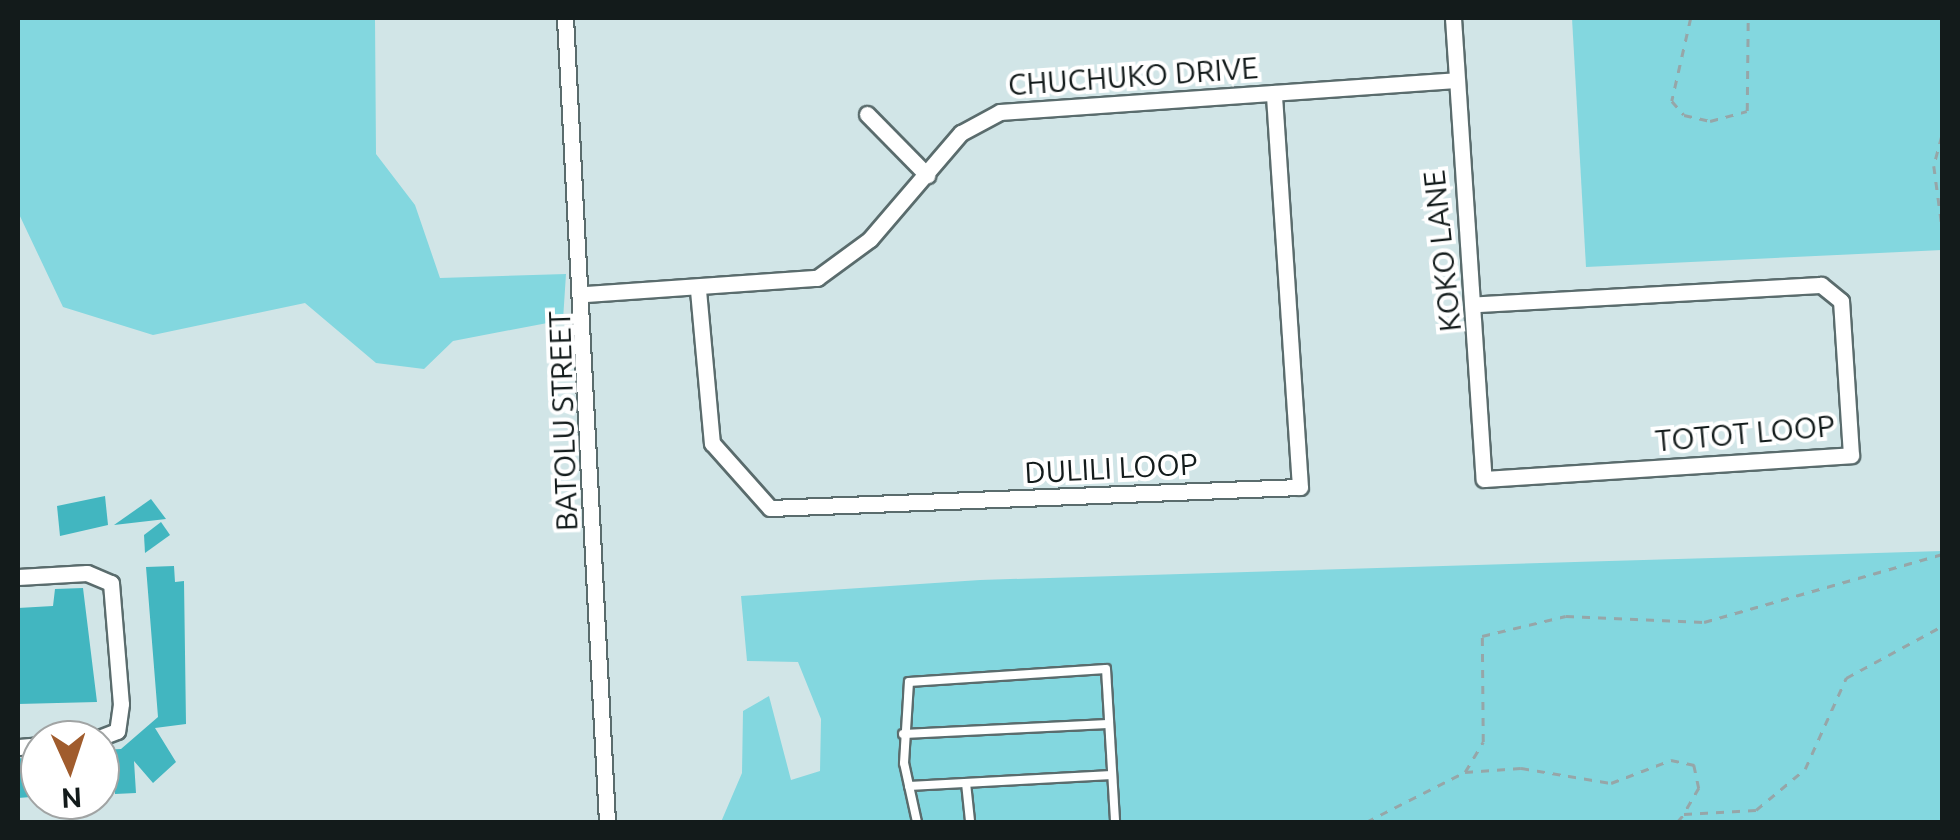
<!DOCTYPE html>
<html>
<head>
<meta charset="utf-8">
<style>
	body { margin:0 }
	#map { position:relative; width:1960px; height:840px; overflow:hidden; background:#d1e5e7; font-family:Ubuntu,sans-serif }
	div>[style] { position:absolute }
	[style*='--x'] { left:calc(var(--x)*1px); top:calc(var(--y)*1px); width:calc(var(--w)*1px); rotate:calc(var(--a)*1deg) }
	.green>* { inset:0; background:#83d7df }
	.building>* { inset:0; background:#42b6c0 }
	.path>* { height:2.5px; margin-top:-1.25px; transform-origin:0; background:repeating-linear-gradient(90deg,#96a6a8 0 8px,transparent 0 16px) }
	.roads { filter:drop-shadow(2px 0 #5a6c6d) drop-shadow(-2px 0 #5a6c6d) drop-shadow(0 2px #5a6c6d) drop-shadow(0 -2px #5a6c6d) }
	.lane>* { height:8px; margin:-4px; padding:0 4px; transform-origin:4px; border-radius:4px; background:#fff }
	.street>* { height:15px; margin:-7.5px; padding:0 7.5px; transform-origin:7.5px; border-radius:7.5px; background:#fff }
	span { translate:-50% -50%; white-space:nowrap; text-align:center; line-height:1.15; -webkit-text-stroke:8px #fff; paint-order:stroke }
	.street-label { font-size:30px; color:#131b1b }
	.frame { position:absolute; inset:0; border:20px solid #131b1b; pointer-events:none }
	.north { position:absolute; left:20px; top:720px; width:100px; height:100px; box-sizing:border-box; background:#fff; border:2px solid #a1a4a4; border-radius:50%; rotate:177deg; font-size:28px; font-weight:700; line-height:40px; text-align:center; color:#131b1b }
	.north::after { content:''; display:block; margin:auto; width:35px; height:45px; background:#a05c2d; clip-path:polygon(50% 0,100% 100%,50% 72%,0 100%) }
</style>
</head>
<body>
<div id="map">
	<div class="green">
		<i style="clip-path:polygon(18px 18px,375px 18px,376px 154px,415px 205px,440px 278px,566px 274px,563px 320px,453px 341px,424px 369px,376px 363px,305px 303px,153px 335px,63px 307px,18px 212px)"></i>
		<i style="clip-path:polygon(1572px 18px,1942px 18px,1942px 250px,1586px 267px)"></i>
		<i style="clip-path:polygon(1942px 551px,1942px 822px,721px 822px,742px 773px,743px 711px,769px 696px,791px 780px,820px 771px,821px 719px,798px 662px,747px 661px,741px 596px,980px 580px)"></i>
	</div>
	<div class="building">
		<i style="clip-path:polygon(105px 496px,108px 525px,60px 536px,57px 506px)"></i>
		<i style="clip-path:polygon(151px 499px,166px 519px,114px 525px)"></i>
		<i style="clip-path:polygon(161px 522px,170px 535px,145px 553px,144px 535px)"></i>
		<i style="clip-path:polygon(174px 566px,175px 582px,184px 581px,186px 724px,155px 728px,176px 762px,153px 783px,134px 761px,136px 793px,115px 794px,114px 782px,100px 783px,100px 750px,121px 749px,158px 717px,146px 567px)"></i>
		<i style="clip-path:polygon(83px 588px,97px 702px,18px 704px,18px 608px,53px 606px,55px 589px)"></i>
		<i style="clip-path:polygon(18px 758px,40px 760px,40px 790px,31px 797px,18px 798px)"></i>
	</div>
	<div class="path">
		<i style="--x:1691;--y:18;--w:85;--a:102.9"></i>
		<i style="--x:1672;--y:101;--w:18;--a:49"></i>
		<i style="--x:1684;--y:115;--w:27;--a:13"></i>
		<i style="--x:1710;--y:121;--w:38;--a:-15"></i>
		<i style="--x:1747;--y:111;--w:93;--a:-89.4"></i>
		<i style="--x:1942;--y:136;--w:31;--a:105"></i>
		<i style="--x:1934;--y:166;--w:61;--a:82.4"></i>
		<i style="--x:1465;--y:772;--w:35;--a:-59"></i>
		<i style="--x:1483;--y:742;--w:106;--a:-90.5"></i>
		<i style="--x:1482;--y:636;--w:86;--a:-13.4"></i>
		<i style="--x:1566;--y:616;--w:138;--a:2.5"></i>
		<i style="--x:1704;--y:622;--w:248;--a:-15.9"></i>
		<i style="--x:1366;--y:822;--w:111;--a:-26.8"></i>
		<i style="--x:1465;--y:772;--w:56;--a:-4.1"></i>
		<i style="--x:1521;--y:768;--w:91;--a:9.5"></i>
		<i style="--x:1611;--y:783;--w:64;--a:-21"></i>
		<i style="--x:1671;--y:760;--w:24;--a:12"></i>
		<i style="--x:1694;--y:765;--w:24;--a:78"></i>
		<i style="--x:1699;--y:788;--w:30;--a:120"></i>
		<i style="--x:1677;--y:822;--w:11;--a:-49"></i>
		<i style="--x:1684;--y:814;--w:72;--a:-3.2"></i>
		<i style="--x:1756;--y:810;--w:64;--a:-39.9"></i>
		<i style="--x:1805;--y:769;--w:100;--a:-65.7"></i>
		<i style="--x:1846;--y:678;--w:109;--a:-28.4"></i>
	</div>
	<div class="roads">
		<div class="lane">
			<i style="--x:903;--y:734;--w:206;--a:-2.8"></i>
			<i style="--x:966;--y:783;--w:39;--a:84"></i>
			<i style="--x:909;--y:786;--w:203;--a:-3.1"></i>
			<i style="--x:917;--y:822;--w:60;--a:-102.4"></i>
			<i style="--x:904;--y:763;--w:81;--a:-86.5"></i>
			<i style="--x:909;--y:682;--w:197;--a:-3.8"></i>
			<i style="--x:1106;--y:669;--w:153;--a:86.6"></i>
		</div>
		<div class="street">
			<i style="--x:565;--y:18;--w:805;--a:87.01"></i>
			<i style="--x:1453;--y:18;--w:462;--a:86.2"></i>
			<i style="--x:1484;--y:479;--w:368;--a:-3.7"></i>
			<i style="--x:1851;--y:455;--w:154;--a:-93.7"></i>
			<i style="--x:1841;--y:301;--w:26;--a:-141"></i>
			<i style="--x:1821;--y:285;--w:344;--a:176.8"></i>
			<i style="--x:867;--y:114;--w:86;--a:45.5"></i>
			<i style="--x:698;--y:290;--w:154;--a:84.8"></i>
			<i style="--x:712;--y:443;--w:87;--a:48.3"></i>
			<i style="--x:770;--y:508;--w:530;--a:-2.27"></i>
			<i style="--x:1300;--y:487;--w:395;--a:-93.8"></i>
			<i style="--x:586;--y:294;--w:232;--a:-4"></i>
			<i style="--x:817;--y:278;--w:66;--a:-36.3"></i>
			<i style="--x:870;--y:239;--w:140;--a:-49.4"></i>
			<i style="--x:961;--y:133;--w:44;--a:-28.3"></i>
			<i style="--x:1000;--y:112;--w:453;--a:-4"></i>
			<i style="--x:18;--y:577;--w:69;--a:-3.3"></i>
			<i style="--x:87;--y:573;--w:26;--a:23"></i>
			<i style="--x:111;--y:583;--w:121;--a:85.3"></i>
			<i style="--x:121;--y:704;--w:27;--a:98"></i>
			<i style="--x:117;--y:731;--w:25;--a:159"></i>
			<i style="--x:18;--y:747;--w:22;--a:-5"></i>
		</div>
	</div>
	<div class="street-label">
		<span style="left:1133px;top:76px;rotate:-4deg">CHUCHUKO DRIVE</span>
		<span style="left:1442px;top:251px;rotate:-96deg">KOKO LANE</span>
		<span style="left:563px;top:421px;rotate:-92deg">BATOLU STREET</span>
		<span style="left:1745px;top:433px;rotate:-5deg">TOTOT LOOP</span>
		<span style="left:1111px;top:468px;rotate:-3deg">DULILI LOOP</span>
	</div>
	<div class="frame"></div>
	<div class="north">N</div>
</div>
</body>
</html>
